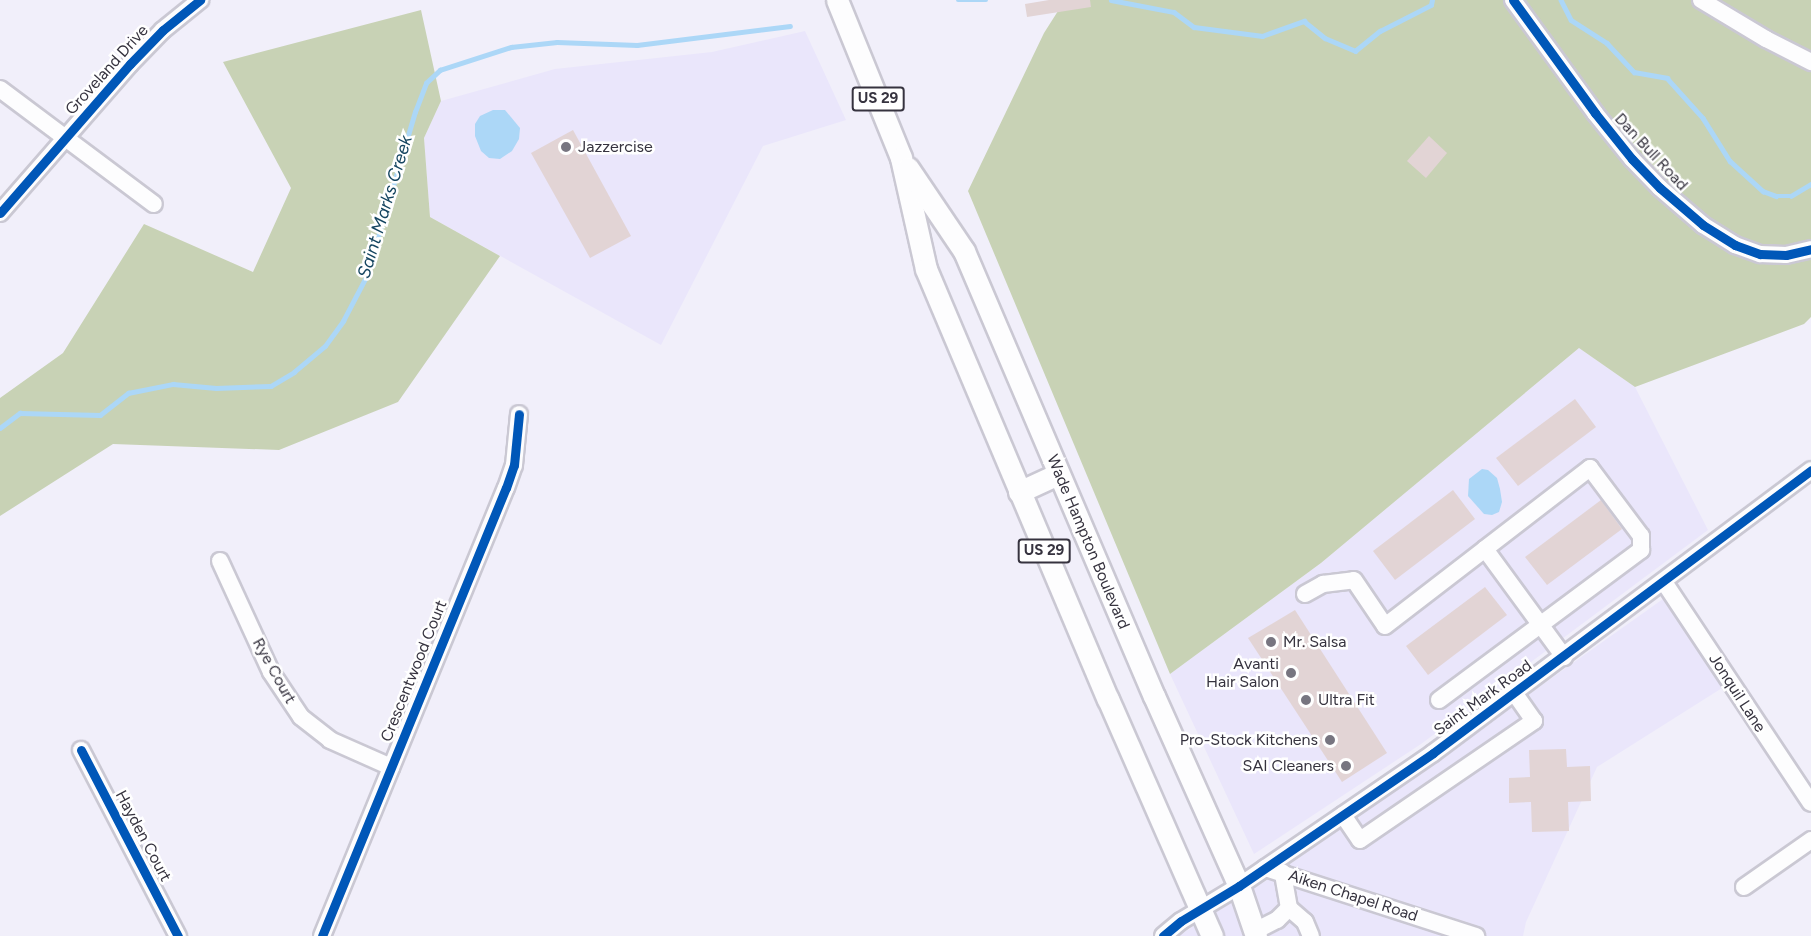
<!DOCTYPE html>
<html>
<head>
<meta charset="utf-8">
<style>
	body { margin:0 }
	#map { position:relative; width:1811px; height:936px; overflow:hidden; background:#f1effa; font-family:Figtree,sans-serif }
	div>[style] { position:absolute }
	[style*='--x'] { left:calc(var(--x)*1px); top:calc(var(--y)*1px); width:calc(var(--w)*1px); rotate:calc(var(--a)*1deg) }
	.built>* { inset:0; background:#eae6fb }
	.forest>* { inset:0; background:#c8d2b5 }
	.water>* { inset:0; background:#acd7f7 }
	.stream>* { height:4.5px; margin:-2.25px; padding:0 2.25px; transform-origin:2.25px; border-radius:2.25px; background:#acd7f7 }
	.building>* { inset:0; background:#e2d4d5 }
	.roads { filter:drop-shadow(2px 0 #cac8d3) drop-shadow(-2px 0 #cac8d3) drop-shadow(0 2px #cac8d3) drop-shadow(0 -2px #cac8d3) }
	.minor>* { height:16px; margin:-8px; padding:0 8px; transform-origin:8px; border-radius:8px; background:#fdfdfe }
	.major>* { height:21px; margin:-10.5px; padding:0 10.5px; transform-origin:10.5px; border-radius:10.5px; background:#fdfdfe }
	.cycleway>* { height:9px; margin:-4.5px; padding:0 4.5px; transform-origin:4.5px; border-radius:4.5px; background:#0057b8 }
	.dots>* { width:16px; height:16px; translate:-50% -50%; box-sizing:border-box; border:3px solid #fff; border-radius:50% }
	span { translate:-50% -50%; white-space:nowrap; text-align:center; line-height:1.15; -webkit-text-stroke:5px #fff; paint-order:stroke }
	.shield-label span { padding:2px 4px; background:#fff; border:2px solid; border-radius:4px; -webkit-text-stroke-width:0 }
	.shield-label { font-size:15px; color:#36333f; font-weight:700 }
	.street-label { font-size:16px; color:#36333f }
	.poi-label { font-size:16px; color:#36333f }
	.left { translate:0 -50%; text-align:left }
	.right { translate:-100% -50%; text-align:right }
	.water-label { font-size:18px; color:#154560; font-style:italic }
</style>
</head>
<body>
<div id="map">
	<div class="built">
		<i style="clip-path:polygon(805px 31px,846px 120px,763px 146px,661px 345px,430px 217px,424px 138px,441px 101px,555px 69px,712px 52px)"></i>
		<i style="clip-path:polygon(1579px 348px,1635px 387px,1708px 530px,1421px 744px,1254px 854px,1170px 674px,1321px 563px)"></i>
		<i style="clip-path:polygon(1663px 599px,1730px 683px,1597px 767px,1526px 922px,1523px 936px,1178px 936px,1272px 877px)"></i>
	</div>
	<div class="forest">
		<i style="clip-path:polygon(1065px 0,1811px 0,1811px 317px,1804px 324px,1635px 387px,1579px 348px,1321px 563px,1170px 674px,968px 191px,1044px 33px)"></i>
		<i style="clip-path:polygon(421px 10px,441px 101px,424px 138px,430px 217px,500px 256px,398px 402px,279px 450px,113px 444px,0 516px,0 398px,63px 353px,144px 224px,253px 272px,291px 188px,223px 62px)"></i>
	</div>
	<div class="water">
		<i style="clip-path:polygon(493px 110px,505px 110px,520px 128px,519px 139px,512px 151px,500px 159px,489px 158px,481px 151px,475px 136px,475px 124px,480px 116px)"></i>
		<i style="clip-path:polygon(1482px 469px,1488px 470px,1497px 478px,1500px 489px,1502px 502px,1499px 512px,1492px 515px,1484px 514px,1468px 496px,1469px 479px)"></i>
	</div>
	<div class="stream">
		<i style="--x:958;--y:0;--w:28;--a:0"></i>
		<i style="--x:1111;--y:0;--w:64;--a:10.8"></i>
		<i style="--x:1174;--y:12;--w:25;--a:37"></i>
		<i style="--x:1194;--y:27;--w:69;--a:7.5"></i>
		<i style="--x:1262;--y:36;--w:45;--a:-19.7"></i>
		<i style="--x:1304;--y:21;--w:27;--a:39"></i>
		<i style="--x:1325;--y:38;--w:33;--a:23"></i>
		<i style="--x:1355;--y:51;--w:32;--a:-39"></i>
		<i style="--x:1380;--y:31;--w:57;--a:-27"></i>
		<i style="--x:1431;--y:5;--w:5;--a:-79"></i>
		<i style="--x:1561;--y:0;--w:22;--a:63"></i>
		<i style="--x:1571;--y:20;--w:43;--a:32.6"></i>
		<i style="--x:1607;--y:43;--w:40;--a:47"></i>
		<i style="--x:1634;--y:72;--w:34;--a:10"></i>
		<i style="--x:1667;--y:78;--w:54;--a:48"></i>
		<i style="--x:1703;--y:118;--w:51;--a:57.9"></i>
		<i style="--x:1730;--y:161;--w:45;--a:42.3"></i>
		<i style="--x:1763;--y:191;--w:14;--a:21"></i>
		<i style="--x:1776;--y:196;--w:15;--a:0"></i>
		<i style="--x:1791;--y:196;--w:23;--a:-31"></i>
		<i style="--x:0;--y:428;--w:25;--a:-37"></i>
		<i style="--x:20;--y:413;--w:80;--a:1.4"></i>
		<i style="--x:100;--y:415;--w:36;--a:-38"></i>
		<i style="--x:128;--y:393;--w:46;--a:-11.3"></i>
		<i style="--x:173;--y:384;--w:43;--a:5.3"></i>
		<i style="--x:216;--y:388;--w:55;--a:-2.1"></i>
		<i style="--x:271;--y:386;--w:27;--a:-31"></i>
		<i style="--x:294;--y:372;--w:40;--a:-40"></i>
		<i style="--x:325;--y:346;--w:31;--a:-54"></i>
		<i style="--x:343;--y:321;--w:50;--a:-62.4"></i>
		<i style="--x:366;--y:277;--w:172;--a:-73.5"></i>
		<i style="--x:415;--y:112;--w:31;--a:-69"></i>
		<i style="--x:426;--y:83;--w:19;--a:-43"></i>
		<i style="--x:440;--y:70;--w:75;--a:-17.9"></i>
		<i style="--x:511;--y:47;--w:46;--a:-6.2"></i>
		<i style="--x:557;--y:42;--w:80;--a:2.1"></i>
		<i style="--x:637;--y:45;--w:154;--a:-7.1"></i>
	</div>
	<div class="building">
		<i style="clip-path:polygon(1049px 0,1090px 0,1091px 7px,1027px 17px,1025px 4px)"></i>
		<i style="clip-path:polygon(573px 130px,631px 236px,590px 258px,531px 153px)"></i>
		<i style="clip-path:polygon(1429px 136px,1447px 153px,1426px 178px,1407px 161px)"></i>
		<i style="clip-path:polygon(1575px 399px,1596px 427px,1518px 486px,1496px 458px)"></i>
		<i style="clip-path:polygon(1453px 490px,1475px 519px,1395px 580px,1373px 551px)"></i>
		<i style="clip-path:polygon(1601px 500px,1622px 529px,1547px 585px,1525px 557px)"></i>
		<i style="clip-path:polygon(1485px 587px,1507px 615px,1428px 675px,1406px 646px)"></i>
		<i style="clip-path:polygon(1295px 610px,1387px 753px,1342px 782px,1248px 638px)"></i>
		<i style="clip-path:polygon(1566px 749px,1567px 767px,1590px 766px,1591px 801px,1568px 802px,1569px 831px,1532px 832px,1531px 802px,1509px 803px,1509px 778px,1530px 777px,1529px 750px)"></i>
	</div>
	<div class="roads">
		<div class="minor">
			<i style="--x:1513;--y:0;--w:140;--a:54"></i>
			<i style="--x:1595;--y:113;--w:59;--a:51.2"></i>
			<i style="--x:1632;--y:159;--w:40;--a:46"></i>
			<i style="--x:1660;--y:188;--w:57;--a:40.7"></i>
			<i style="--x:1703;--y:225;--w:38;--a:32"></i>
			<i style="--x:1735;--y:245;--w:27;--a:20"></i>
			<i style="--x:1760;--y:254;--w:26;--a:2"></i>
			<i style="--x:1786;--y:255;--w:26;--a:-13"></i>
			<i style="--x:1701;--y:0;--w:76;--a:31"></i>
			<i style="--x:1766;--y:39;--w:51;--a:27.1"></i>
			<i style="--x:0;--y:89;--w:192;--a:36.8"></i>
			<i style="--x:0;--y:213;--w:198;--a:-48.9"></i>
			<i style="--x:130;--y:64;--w:47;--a:-45.9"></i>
			<i style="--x:163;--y:30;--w:48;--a:-39"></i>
			<i style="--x:220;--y:561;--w:122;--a:65.3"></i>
			<i style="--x:271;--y:672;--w:54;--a:56.3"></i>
			<i style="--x:301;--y:717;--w:37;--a:38"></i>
			<i style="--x:330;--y:740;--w:67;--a:23.9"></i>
			<i style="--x:1664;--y:582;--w:265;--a:56.4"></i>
			<i style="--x:1305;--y:594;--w:21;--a:-29"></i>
			<i style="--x:1323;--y:584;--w:31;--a:-7"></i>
			<i style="--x:1354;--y:580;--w:55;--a:56"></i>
			<i style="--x:1385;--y:626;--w:126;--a:-37.6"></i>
			<i style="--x:1485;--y:549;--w:134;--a:53.8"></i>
			<i style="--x:1439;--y:700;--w:252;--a:-36.6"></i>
			<i style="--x:1641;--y:550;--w:14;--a:-90"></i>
			<i style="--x:1641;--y:536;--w:85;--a:-126.9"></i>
			<i style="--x:1590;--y:468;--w:133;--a:142.4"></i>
			<i style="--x:81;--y:750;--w:210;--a:62.5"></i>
			<i style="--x:1343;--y:815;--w:30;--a:56"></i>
			<i style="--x:1360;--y:840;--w:211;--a:-34.4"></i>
			<i style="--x:1534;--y:721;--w:33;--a:-125"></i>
			<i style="--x:1265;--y:868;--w:222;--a:17.9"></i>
			<i style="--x:1744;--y:887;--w:82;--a:-35"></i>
			<i style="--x:1289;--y:908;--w:21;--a:41"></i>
			<i style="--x:1305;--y:922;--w:15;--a:67"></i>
			<i style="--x:1255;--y:931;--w:25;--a:-27"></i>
			<i style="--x:1277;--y:920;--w:17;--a:-45"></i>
			<i style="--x:1289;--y:908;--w:36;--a:-100"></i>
			<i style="--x:322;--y:936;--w:484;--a:-67.7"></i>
			<i style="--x:506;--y:488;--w:24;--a:-71"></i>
			<i style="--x:514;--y:465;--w:51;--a:-84.4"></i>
			<i style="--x:1163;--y:936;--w:23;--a:-40"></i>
			<i style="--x:1181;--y:921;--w:68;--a:-31.1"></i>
			<i style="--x:1239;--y:886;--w:235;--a:-34.4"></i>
			<i style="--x:1433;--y:753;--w:472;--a:-36.8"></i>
		</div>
		<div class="major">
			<i style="--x:837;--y:0;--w:170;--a:67.9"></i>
			<i style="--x:901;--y:158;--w:114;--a:77.3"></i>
			<i style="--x:926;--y:269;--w:467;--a:67.1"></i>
			<i style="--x:1108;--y:699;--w:259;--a:66.3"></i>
			<i style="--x:908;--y:168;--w:100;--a:56"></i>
			<i style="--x:964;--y:251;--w:484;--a:66.9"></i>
			<i style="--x:1154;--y:696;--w:208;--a:65.9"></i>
			<i style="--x:1239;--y:886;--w:53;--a:71.2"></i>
			<i style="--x:1019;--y:492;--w:43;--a:-24.8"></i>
		</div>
	</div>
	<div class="cycleway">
		<i style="--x:1513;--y:0;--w:140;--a:54"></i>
		<i style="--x:1595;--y:113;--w:59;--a:51.2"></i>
		<i style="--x:1632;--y:159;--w:40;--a:46"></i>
		<i style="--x:1660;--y:188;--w:57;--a:40.7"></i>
		<i style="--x:1703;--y:225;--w:38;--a:32"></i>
		<i style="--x:1735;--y:245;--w:27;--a:20"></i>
		<i style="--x:1760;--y:254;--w:26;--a:2"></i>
		<i style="--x:1786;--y:255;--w:26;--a:-13"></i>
		<i style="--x:0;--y:213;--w:198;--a:-48.9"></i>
		<i style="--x:130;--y:64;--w:47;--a:-45.9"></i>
		<i style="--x:163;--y:30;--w:48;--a:-39"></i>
		<i style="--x:81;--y:750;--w:210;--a:62.5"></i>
		<i style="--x:322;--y:936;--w:484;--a:-67.7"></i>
		<i style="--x:506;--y:488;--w:24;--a:-71"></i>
		<i style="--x:514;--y:465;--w:51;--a:-84.4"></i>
		<i style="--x:1163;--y:936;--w:23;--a:-40"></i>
		<i style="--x:1181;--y:921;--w:68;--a:-31.1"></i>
		<i style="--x:1239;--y:886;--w:235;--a:-34.4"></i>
		<i style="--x:1433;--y:753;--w:472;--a:-36.8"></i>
	</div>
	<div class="dots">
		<i style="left:566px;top:147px;background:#777580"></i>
		<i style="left:1271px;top:642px;background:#777580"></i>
		<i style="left:1291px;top:673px;background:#777580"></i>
		<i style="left:1306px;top:700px;background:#777580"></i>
		<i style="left:1330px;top:740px;background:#777580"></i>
		<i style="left:1346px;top:766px;background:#777580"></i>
	</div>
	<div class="shield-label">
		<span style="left:878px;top:99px">US 29</span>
		<span style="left:1044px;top:551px">US 29</span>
	</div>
	<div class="street-label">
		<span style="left:107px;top:70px;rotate:-48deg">Groveland Drive</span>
		<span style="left:1651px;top:152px;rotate:47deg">Dan Bull Road</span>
		<span style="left:1088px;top:542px;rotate:67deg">Wade Hampton Boulevard</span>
		<span style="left:274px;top:671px;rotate:61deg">Rye Court</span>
		<span style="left:414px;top:671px;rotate:-68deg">Crescentwood Court</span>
		<span style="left:1737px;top:693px;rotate:57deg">Jonquil Lane</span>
		<span style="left:1483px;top:698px;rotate:-36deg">Saint Mark Road</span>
		<span style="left:143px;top:836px;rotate:62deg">Hayden Court</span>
		<span style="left:1353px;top:896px;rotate:18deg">Aiken Chapel Road</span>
	</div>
	<div class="poi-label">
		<span class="left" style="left:578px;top:147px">Jazzercise</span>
		<span class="left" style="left:1283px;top:642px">Mr. Salsa</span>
		<span class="right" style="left:1279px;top:673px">Avanti<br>Hair Salon</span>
		<span class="left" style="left:1318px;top:700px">Ultra Fit</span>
		<span class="right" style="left:1318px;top:740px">Pro-Stock Kitchens</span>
		<span class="right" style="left:1334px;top:766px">SAI Cleaners</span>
	</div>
	<div class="water-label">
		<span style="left:385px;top:207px;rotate:-73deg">Saint Marks Creek</span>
	</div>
</div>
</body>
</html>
